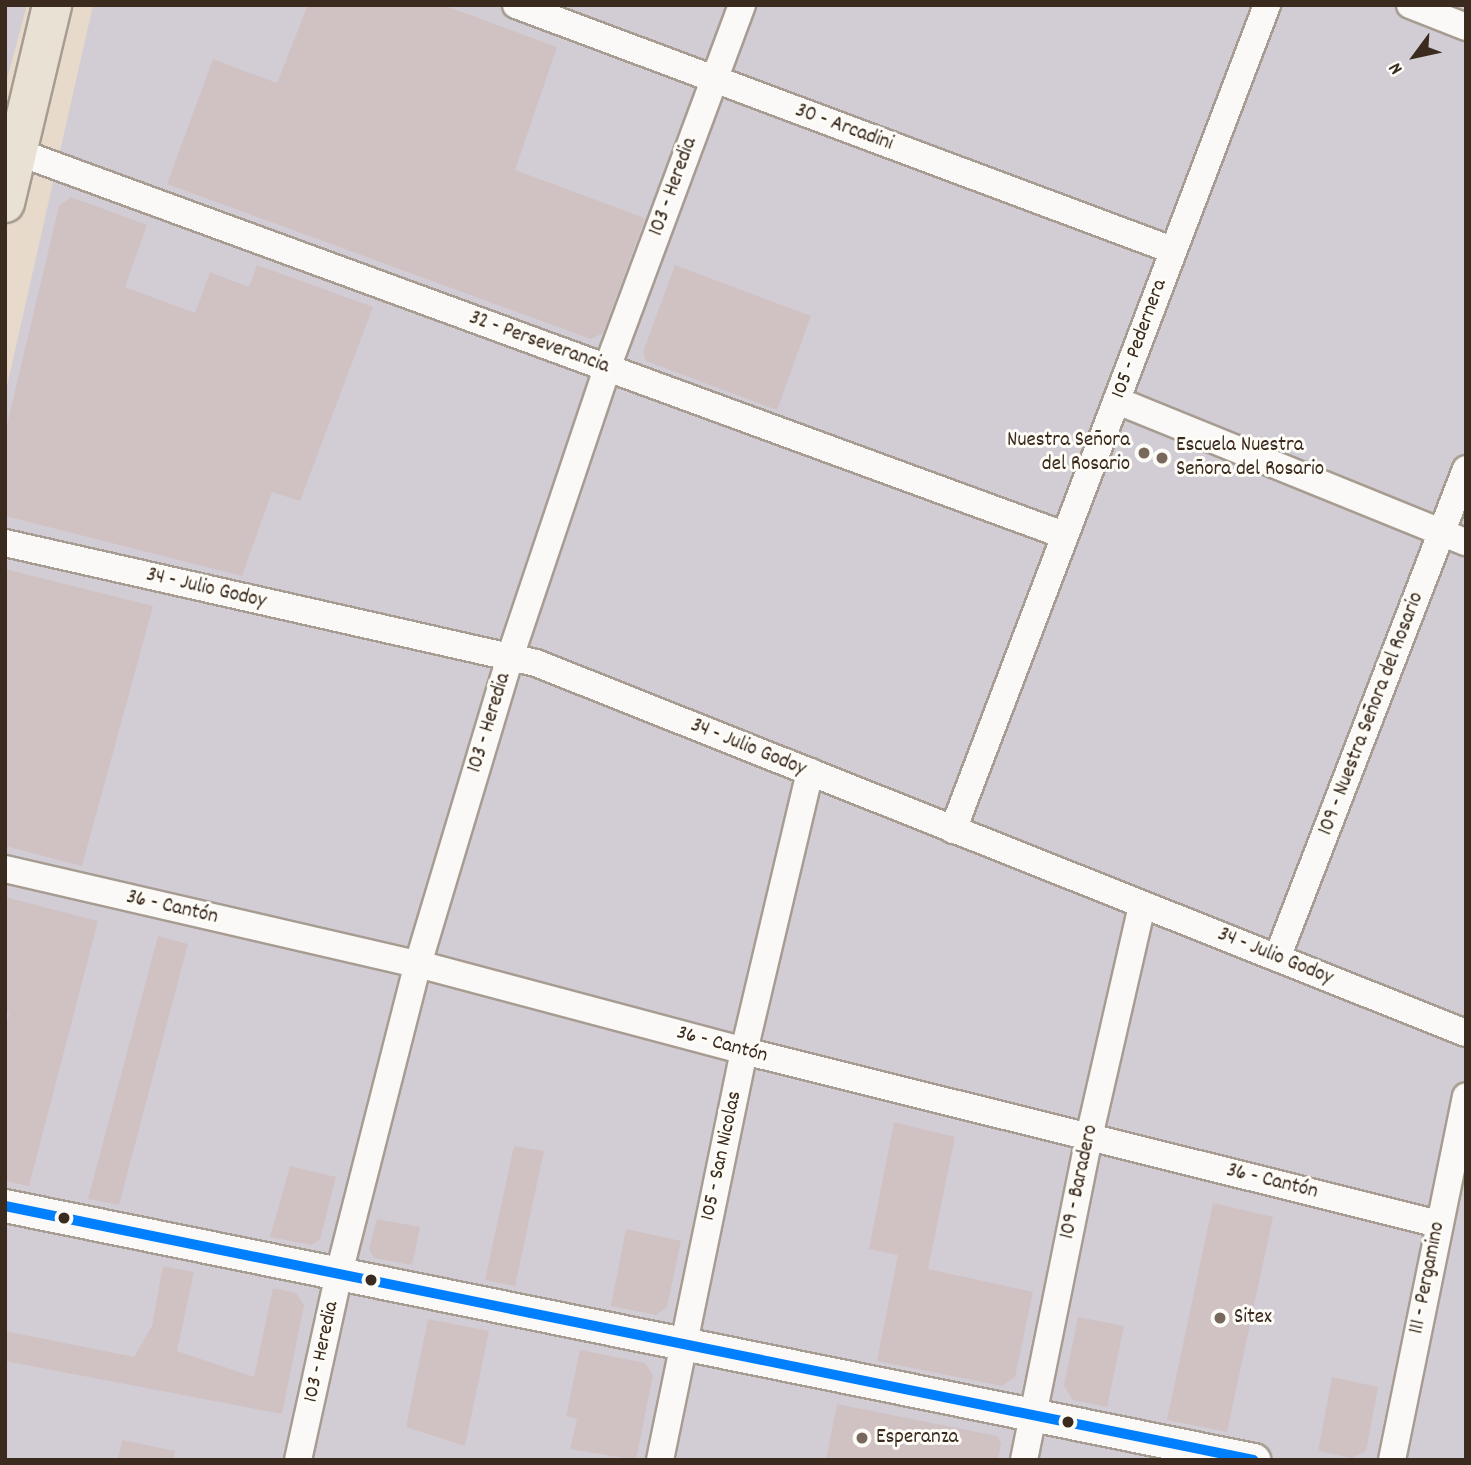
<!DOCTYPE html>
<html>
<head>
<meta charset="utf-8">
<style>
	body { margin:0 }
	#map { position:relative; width:1471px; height:1465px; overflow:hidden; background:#e7dacb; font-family:Dekko,sans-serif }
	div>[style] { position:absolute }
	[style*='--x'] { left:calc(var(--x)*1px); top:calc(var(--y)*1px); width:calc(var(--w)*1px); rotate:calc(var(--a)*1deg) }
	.industrial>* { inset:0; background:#d2cdd5 }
	.building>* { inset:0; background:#d0c1c3 }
	.roads { filter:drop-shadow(2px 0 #a69c91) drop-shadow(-2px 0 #a69c91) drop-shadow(0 2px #a69c91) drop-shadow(0 -2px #a69c91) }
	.minor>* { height:26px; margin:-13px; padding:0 13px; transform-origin:13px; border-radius:13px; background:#fbf9f7 }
	.tertiary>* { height:32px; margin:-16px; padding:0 16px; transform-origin:16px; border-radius:16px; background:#fbf9f7 }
	.primary>* { height:38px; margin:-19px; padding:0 19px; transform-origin:19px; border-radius:19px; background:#e9e1d4 }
	.bus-1>* { height:10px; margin:-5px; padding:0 5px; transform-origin:5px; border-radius:5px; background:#007fff }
	.dots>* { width:19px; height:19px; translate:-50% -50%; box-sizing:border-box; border:4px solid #fdfcf7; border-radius:50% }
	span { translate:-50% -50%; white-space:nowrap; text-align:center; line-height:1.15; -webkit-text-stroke:6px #fdfcf7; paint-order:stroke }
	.street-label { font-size:21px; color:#3b2a1e }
	.poi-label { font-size:21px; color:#3b2a1e }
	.right { translate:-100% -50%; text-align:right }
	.left { translate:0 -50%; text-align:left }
	.frame { position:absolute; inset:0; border:7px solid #3b2a1e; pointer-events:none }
	.north { position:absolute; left:1380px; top:21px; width:70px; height:70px; -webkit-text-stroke:5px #fdfcf7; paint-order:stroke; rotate:237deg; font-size:19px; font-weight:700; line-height:28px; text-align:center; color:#3b2a1e }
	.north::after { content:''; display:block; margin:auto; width:24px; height:32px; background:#3b2a1e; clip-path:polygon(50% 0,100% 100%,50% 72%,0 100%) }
</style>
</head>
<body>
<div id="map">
	<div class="industrial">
		<i style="clip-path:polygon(5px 5px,27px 5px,5px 87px)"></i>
		<i style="clip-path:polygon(93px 5px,1466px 5px,1466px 1460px,5px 1460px,5px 395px)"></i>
	</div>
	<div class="building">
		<i style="clip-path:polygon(308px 5px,443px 5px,557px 47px,515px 170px,645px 218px,603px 333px,591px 339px,167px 184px,213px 59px,277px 83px)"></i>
		<i style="clip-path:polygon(71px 197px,147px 225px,125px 287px,195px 313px,210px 272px,249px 287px,257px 265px,373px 307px,300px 501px,272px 492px,242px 576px,5px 516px,5px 433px,59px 206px)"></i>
		<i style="clip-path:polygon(675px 265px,811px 316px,777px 410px,646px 361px,643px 352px)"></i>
		<i style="clip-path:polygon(5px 569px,153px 606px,82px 866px,5px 846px)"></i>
		<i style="clip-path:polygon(5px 897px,98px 921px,29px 1186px,5px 1181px,5px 1029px,9px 1013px,5px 1012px)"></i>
		<i style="clip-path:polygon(158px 936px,188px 944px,119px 1205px,88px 1199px)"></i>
		<i style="clip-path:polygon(894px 1122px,955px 1137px,928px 1269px,1033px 1292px,1015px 1377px,1002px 1386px,877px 1361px,898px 1255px,869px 1249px)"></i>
		<i style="clip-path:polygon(514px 1146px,544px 1151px,515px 1286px,485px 1280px)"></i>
		<i style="clip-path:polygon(290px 1166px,336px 1177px,320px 1239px,312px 1245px,270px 1237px)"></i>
		<i style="clip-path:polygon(1213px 1203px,1273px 1217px,1227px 1432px,1167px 1420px)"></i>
		<i style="clip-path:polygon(377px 1219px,420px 1227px,412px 1265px,374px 1258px,369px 1249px)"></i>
		<i style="clip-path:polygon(626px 1229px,681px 1241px,667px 1307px,656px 1315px,611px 1306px)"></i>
		<i style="clip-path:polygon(163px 1266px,194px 1272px,177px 1351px,254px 1377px,273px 1288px,296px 1293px,304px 1305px,282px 1414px,5px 1361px,5px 1331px,134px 1357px,152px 1326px)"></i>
		<i style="clip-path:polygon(1078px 1317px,1124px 1326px,1107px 1407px,1073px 1400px,1064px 1386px)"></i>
		<i style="clip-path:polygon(428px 1319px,489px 1331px,465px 1446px,406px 1427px)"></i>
		<i style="clip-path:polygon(580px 1350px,645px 1363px,653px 1375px,636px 1460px,570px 1449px,577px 1419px,566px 1416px)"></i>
		<i style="clip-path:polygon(1332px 1377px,1378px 1387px,1366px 1451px,1352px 1458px,1318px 1451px)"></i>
		<i style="clip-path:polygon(837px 1404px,997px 1436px,1001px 1443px,998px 1460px,826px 1460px)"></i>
		<i style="clip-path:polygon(122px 1440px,175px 1451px,174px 1460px,118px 1460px)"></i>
	</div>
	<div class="roads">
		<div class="minor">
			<i style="--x:516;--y:5;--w:700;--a:20.48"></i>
			<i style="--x:1410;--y:5;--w:60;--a:21.4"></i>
			<i style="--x:15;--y:151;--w:1117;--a:20.11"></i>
			<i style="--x:1118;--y:401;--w:375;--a:22.1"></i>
			<i style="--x:5;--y:543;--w:544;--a:12.73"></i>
			<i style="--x:536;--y:663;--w:1001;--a:21.7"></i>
			<i style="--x:953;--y:830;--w:883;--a:-69.16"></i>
			<i style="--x:5;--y:869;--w:424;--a:13"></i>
			<i style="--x:418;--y:964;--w:337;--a:14.9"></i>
			<i style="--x:744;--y:1051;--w:716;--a:13.98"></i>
			<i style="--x:1277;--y:958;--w:524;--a:-68.87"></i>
			<i style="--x:298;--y:1460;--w:191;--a:-77.6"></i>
			<i style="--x:339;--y:1273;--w:319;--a:-75.7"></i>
			<i style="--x:418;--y:964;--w:320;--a:-73.3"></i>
			<i style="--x:510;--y:657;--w:305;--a:-71.4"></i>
			<i style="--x:607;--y:368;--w:387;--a:-69.6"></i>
			<i style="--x:660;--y:1460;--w:418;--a:-78.4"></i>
			<i style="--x:744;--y:1051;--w:287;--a:-76.7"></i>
			<i style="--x:1024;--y:1460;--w:329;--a:-78.6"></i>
			<i style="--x:1089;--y:1137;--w:238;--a:-77.1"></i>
			<i style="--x:1392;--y:1460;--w:371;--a:-78.5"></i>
		</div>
		<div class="tertiary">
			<i style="--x:5;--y:1206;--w:1275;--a:11.5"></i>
		</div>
		<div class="primary">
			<i style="--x:5;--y:203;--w:204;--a:-76.6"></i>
		</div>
	</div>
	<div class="bus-1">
		<i style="--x:5;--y:1206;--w:1274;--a:11.5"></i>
	</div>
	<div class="dots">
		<i style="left:1144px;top:453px;background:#77685b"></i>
		<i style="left:1162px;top:458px;background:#77685b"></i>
		<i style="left:64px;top:1218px;background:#3b2a1e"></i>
		<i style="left:371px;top:1280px;background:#3b2a1e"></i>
		<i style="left:1220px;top:1318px;background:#77685b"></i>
		<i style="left:1068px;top:1422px;background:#3b2a1e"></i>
		<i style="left:862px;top:1438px;background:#77685b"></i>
	</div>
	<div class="street-label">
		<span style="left:844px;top:128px;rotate:20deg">30 - Arcadini</span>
		<span style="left:674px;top:187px;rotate:-70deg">103 - Heredia</span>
		<span style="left:1140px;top:339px;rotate:-70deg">105 - Pedernera</span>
		<span style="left:539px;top:343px;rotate:20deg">32 - Perseverancia</span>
		<span style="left:206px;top:589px;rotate:13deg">34 - Julio Godoy</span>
		<span style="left:1372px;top:714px;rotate:-69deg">109 - Nuestra Señora del Rosario</span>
		<span style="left:490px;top:723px;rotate:-73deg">103 - Heredia</span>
		<span style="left:748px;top:748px;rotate:22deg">34 - Julio Godoy</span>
		<span style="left:172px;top:908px;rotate:13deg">36 - Cantón</span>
		<span style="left:1275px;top:957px;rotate:22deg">34 - Julio Godoy</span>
		<span style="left:722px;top:1045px;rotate:15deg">36 - Cantón</span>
		<span style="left:722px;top:1156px;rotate:-78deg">105 - San Nicolas</span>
		<span style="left:1080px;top:1182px;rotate:-78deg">109 - Baradero</span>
		<span style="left:1272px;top:1182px;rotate:14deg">36 - Cantón</span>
		<span style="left:1428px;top:1278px;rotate:-79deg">111 - Pergamino</span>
		<span style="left:322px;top:1352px;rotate:-78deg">103 - Heredia</span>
	</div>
	<div class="poi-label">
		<span class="right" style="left:1130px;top:453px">Nuestra Señora<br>del Rosario</span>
		<span class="left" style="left:1176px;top:458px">Escuela Nuestra<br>Señora del Rosario</span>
		<span class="left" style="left:1234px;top:1318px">Sitex</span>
		<span class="left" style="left:876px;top:1438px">Esperanza</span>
	</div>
	<div class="frame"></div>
	<div class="north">N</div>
</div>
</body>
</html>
